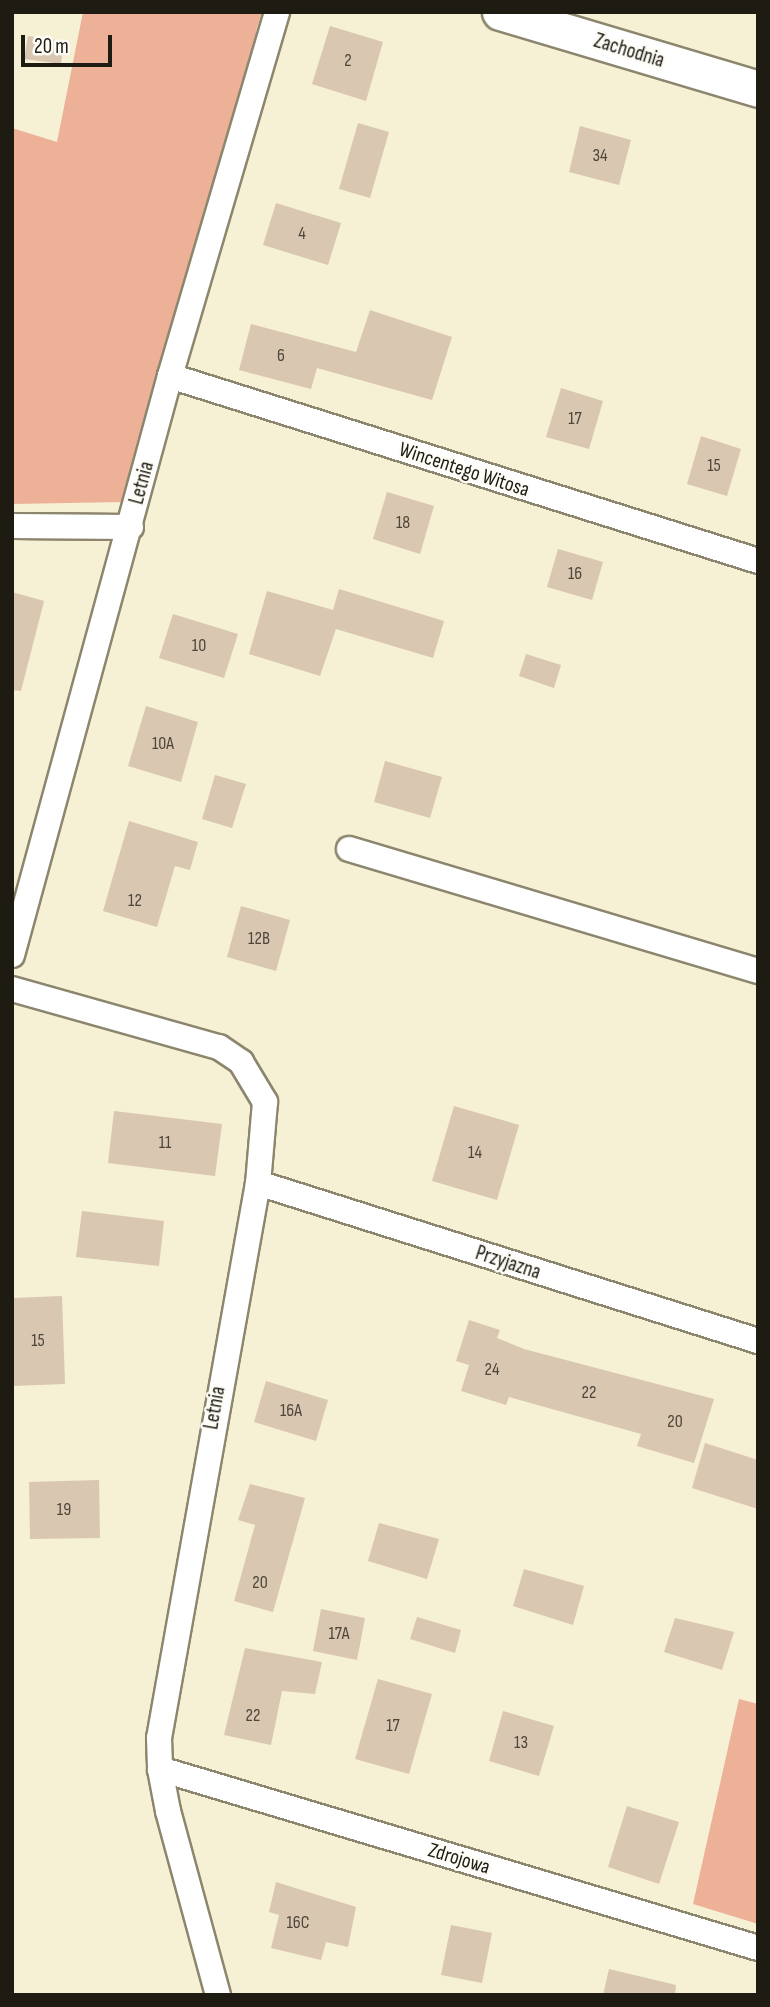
<!DOCTYPE html>
<html>
<head>
<meta charset="utf-8">
<style>
	body { margin:0 }
	#map { position:relative; width:770px; height:2007px; overflow:hidden; background:#f6f0d4; font-family:"Sofia Sans Condensed",sans-serif }
	div>[style] { position:absolute }
	[style*='--x'] { left:calc(var(--x)*1px); top:calc(var(--y)*1px); width:calc(var(--w)*1px); rotate:calc(var(--a)*1deg) }
	.green>* { inset:0; background:#edb198 }
	.building>* { inset:0; background:#dac7b1 }
	.roads { filter:drop-shadow(2px 0 #8c866e) drop-shadow(-2px 0 #8c866e) drop-shadow(0 2px #8c866e) drop-shadow(0 -2px #8c866e) }
	.street>* { height:24px; margin:-12px; padding:0 12px; transform-origin:12px; border-radius:12px; background:#fff }
	.secondary>* { height:35px; margin:-17.5px; padding:0 17.5px; transform-origin:17.5px; border-radius:17.5px; background:#fff }
	span { translate:-50% -50%; white-space:nowrap; text-align:center; line-height:1.15; -webkit-text-stroke:5px #fefcf7; paint-order:stroke }
	.number-label { font-size:18px; color:#4d463a }
	.number-label span { -webkit-text-stroke-width:0 }
	.street-label { font-size:21px; color:#1e1b12 }
	.frame { position:absolute; inset:0; border:14px solid #1e1b12; pointer-events:none }
	.scale { position:absolute; left:21px; top:35px; width:91px; height:32px; box-sizing:border-box; border:4px solid #1e1b12; border-top:0; padding-left:9px; font-size:21px; line-height:24px; white-space:nowrap; color:#1e1b12; -webkit-text-stroke:5px #fefcf7; paint-order:stroke }
</style>
</head>
<body>
<div id="map">
	<div class="green">
		<i style="clip-path:polygon(83px 12px,262px 12px,256px 31px,258px 53px,211px 190px,123px 502px,12px 504px,12px 128px,57px 142px)"></i>
		<i style="clip-path:polygon(739px 1699px,758px 1704px,758px 1924px,693px 1904px)"></i>
	</div>
	<div class="building">
		<i style="clip-path:polygon(330px 26px,383px 42px,366px 101px,312px 84px)"></i>
		<i style="clip-path:polygon(28px 36px,64px 41px,61px 64px,24px 59px)"></i>
		<i style="clip-path:polygon(358px 123px,389px 132px,370px 198px,339px 189px)"></i>
		<i style="clip-path:polygon(580px 126px,631px 140px,619px 185px,569px 172px)"></i>
		<i style="clip-path:polygon(276px 203px,341px 223px,328px 265px,263px 245px)"></i>
		<i style="clip-path:polygon(370px 310px,452px 337px,432px 400px,317px 368px,311px 389px,239px 370px,251px 324px,356px 352px)"></i>
		<i style="clip-path:polygon(561px 388px,603px 401px,589px 449px,546px 437px)"></i>
		<i style="clip-path:polygon(701px 436px,741px 449px,727px 496px,687px 484px)"></i>
		<i style="clip-path:polygon(387px 492px,434px 506px,420px 554px,373px 539px)"></i>
		<i style="clip-path:polygon(558px 549px,603px 562px,592px 600px,547px 587px)"></i>
		<i style="clip-path:polygon(339px 589px,444px 621px,433px 658px,336px 629px,320px 676px,249px 654px,267px 591px,333px 610px)"></i>
		<i style="clip-path:polygon(12px 592px,44px 601px,21px 691px,12px 690px)"></i>
		<i style="clip-path:polygon(173px 614px,238px 634px,224px 678px,159px 658px)"></i>
		<i style="clip-path:polygon(526px 654px,561px 665px,554px 688px,519px 676px)"></i>
		<i style="clip-path:polygon(146px 706px,198px 722px,181px 782px,128px 766px)"></i>
		<i style="clip-path:polygon(385px 761px,442px 777px,430px 818px,374px 802px)"></i>
		<i style="clip-path:polygon(215px 775px,246px 784px,232px 828px,202px 819px)"></i>
		<i style="clip-path:polygon(129px 821px,198px 842px,190px 870px,175px 866px,157px 927px,103px 911px)"></i>
		<i style="clip-path:polygon(241px 906px,290px 920px,276px 971px,227px 957px)"></i>
		<i style="clip-path:polygon(454px 1106px,519px 1125px,497px 1200px,432px 1181px)"></i>
		<i style="clip-path:polygon(114px 1111px,222px 1124px,215px 1176px,108px 1163px)"></i>
		<i style="clip-path:polygon(82px 1211px,164px 1221px,159px 1266px,76px 1257px)"></i>
		<i style="clip-path:polygon(62px 1296px,65px 1384px,12px 1386px,12px 1298px)"></i>
		<i style="clip-path:polygon(469px 1320px,500px 1330px,497px 1338px,524px 1349px,714px 1399px,694px 1463px,637px 1446px,641px 1434px,509px 1397px,506px 1405px,461px 1391px,469px 1365px,456px 1361px)"></i>
		<i style="clip-path:polygon(266px 1381px,328px 1400px,316px 1441px,254px 1422px)"></i>
		<i style="clip-path:polygon(705px 1443px,758px 1460px,758px 1509px,692px 1488px)"></i>
		<i style="clip-path:polygon(99px 1480px,100px 1538px,30px 1539px,29px 1482px)"></i>
		<i style="clip-path:polygon(250px 1484px,305px 1498px,273px 1612px,234px 1601px,255px 1525px,238px 1520px)"></i>
		<i style="clip-path:polygon(379px 1523px,439px 1539px,427px 1579px,368px 1561px)"></i>
		<i style="clip-path:polygon(524px 1569px,584px 1586px,573px 1625px,513px 1606px)"></i>
		<i style="clip-path:polygon(321px 1609px,365px 1618px,357px 1660px,313px 1651px)"></i>
		<i style="clip-path:polygon(417px 1617px,461px 1630px,455px 1653px,410px 1639px)"></i>
		<i style="clip-path:polygon(675px 1618px,734px 1632px,722px 1670px,664px 1652px)"></i>
		<i style="clip-path:polygon(245px 1648px,322px 1662px,315px 1694px,282px 1691px,271px 1745px,224px 1735px)"></i>
		<i style="clip-path:polygon(378px 1679px,432px 1694px,409px 1774px,355px 1759px)"></i>
		<i style="clip-path:polygon(503px 1711px,554px 1726px,539px 1776px,489px 1761px)"></i>
		<i style="clip-path:polygon(627px 1806px,679px 1822px,659px 1884px,608px 1867px)"></i>
		<i style="clip-path:polygon(276px 1882px,356px 1907px,348px 1947px,326px 1942px,321px 1960px,271px 1948px,279px 1915px,269px 1912px)"></i>
		<i style="clip-path:polygon(451px 1925px,492px 1933px,482px 1983px,441px 1975px)"></i>
		<i style="clip-path:polygon(609px 1969px,676px 1985px,675px 1995px,603px 1995px)"></i>
	</div>
	<div class="roads">
		<div class="street">
			<i style="--x:170;--y:376;--w:616;--a:17.46"></i>
			<i style="--x:12;--y:526;--w:119;--a:0.5"></i>
			<i style="--x:349;--y:849;--w:427;--a:16.6"></i>
			<i style="--x:12;--y:955;--w:600;--a:-74.74"></i>
			<i style="--x:170;--y:376;--w:379;--a:-73.6"></i>
			<i style="--x:12;--y:989;--w:215;--a:15.7"></i>
			<i style="--x:219;--y:1047;--w:27;--a:34"></i>
			<i style="--x:241;--y:1062;--w:47;--a:59"></i>
			<i style="--x:265;--y:1102;--w:81;--a:94.9"></i>
			<i style="--x:258;--y:1183;--w:564;--a:100.11"></i>
			<i style="--x:159;--y:1738;--w:31;--a:88"></i>
			<i style="--x:160;--y:1769;--w:43;--a:79.2"></i>
			<i style="--x:168;--y:1811;--w:191;--a:74.8"></i>
			<i style="--x:258;--y:1183;--w:524;--a:17.54"></i>
			<i style="--x:160;--y:1769;--w:624;--a:16.66"></i>
		</div>
		<div class="secondary">
			<i style="--x:500;--y:12;--w:269;--a:16.6"></i>
		</div>
	</div>
	<div class="number-label">
		<span style="left:348px;top:61px">2</span>
		<span style="left:600px;top:156px">34</span>
		<span style="left:302px;top:234px">4</span>
		<span style="left:281px;top:356px">6</span>
		<span style="left:575px;top:419px">17</span>
		<span style="left:714px;top:466px">15</span>
		<span style="left:403px;top:523px">18</span>
		<span style="left:575px;top:574px">16</span>
		<span style="left:199px;top:646px">10</span>
		<span style="left:163px;top:744px">10A</span>
		<span style="left:135px;top:901px">12</span>
		<span style="left:259px;top:939px">12B</span>
		<span style="left:165px;top:1143px">11</span>
		<span style="left:475px;top:1153px">14</span>
		<span style="left:38px;top:1341px">15</span>
		<span style="left:492px;top:1370px">24</span>
		<span style="left:589px;top:1393px">22</span>
		<span style="left:291px;top:1411px">16A</span>
		<span style="left:675px;top:1422px">20</span>
		<span style="left:64px;top:1510px">19</span>
		<span style="left:260px;top:1583px">20</span>
		<span style="left:339px;top:1634px">17A</span>
		<span style="left:253px;top:1716px">22</span>
		<span style="left:393px;top:1726px">17</span>
		<span style="left:521px;top:1743px">13</span>
		<span style="left:298px;top:1923px">16C</span>
	</div>
	<div class="street-label">
		<span style="left:629px;top:51px;rotate:17deg">Zachodnia</span>
		<span style="left:464px;top:470px;rotate:18deg">Wincentego Witosa</span>
		<span style="left:142px;top:483px;rotate:-75deg">Letnia</span>
		<span style="left:508px;top:1263px;rotate:18deg">Przyjazna</span>
		<span style="left:215px;top:1408px;rotate:-80deg">Letnia</span>
		<span style="left:459px;top:1859px;rotate:17deg">Zdrojowa</span>
	</div>
	<div class="frame"></div>
	<div class="scale">20 m</div>
</div>
</body>
</html>
